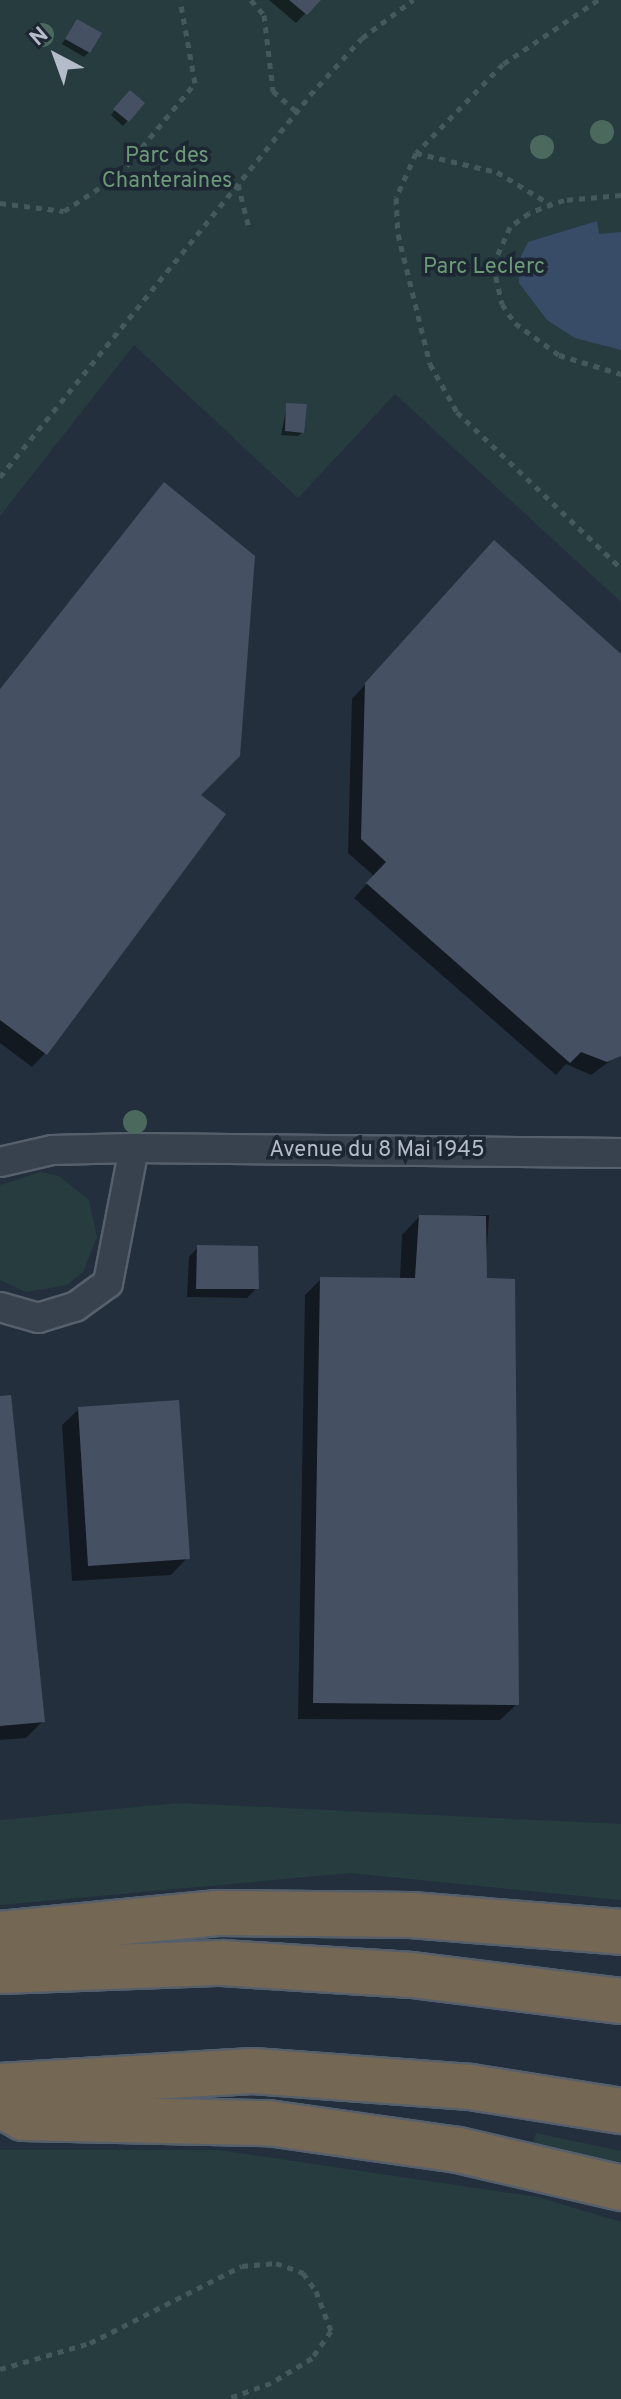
<!DOCTYPE html>
<html>
<head>
<meta charset="utf-8">
<style>
	body { margin:0 }
	#map { position:relative; width:621px; height:2399px; overflow:hidden; background:#242f3e; font-family:Overpass,sans-serif }
	div>[style] { position:absolute }
	[style*='--x'] { left:calc(var(--x)*1px); top:calc(var(--y)*1px); width:calc(var(--w)*1px); rotate:calc(var(--a)*1deg) }
	.green>* { inset:0; background:#263c3f }
	.water>* { inset:0; background:#394c67 }
	.shadow>* { inset:0; background:#0007 }
	.building>* { inset:0; background:#455162 }
	.path>* { height:5px; margin-top:-2.5px; transform-origin:0; background:repeating-linear-gradient(90deg,#44595c 0 6px,transparent 0 12px) }
	.roads { filter:drop-shadow(2px 0 #565f6c) drop-shadow(-2px 0 #565f6c) drop-shadow(0 2px #565f6c) drop-shadow(0 -2px #565f6c) }
	.street>* { height:28px; margin:-14px; padding:0 14px; transform-origin:14px; border-radius:14px; background:#38414e }
	.highway>* { height:44px; margin:-22px; padding:0 22px; transform-origin:22px; border-radius:22px; background:#746855 }
	.trees>* { width:24px; height:24px; margin:-12px; border-radius:50%; background:#4b6a5d }
	span { translate:-50% -50%; white-space:nowrap; text-align:center; line-height:1.15; -webkit-text-stroke:7px #1d2633; paint-order:stroke }
	.park-label { font-size:22px; color:#6b9a76 }
	.street-label { font-size:22px; color:#b4bcc9 }
	.north { position:absolute; left:16px; top:16px; width:80px; height:80px; -webkit-text-stroke:6px #1d2633; paint-order:stroke; rotate:319deg; font-size:22px; font-weight:700; line-height:32px; text-align:center; color:#b4bcc9 }
	.north::after { content:''; display:block; margin:auto; width:28px; height:36px; background:#b4bcc9; clip-path:polygon(50% 0,100% 100%,50% 72%,0 100%) }
</style>
</head>
<body>
<div id="map">
	<div class="green">
		<i style="clip-path:polygon(0 0,621px 0,621px 602px,395px 394px,298px 498px,134px 345px,0 516px)"></i>
		<i style="clip-path:polygon(40px 1172px,59px 1176px,89px 1200px,97px 1237px,83px 1272px,67px 1285px,26px 1292px,0 1280px,0 1185px)"></i>
		<i style="clip-path:polygon(179px 1803px,621px 1824px,621px 1900px,351px 1873px,0 1905px,0 1820px)"></i>
		<i style="clip-path:polygon(536px 2133px,621px 2151px,621px 2174px,532px 2147px)"></i>
		<i style="clip-path:polygon(0 2150px,218px 2150px,538px 2197px,621px 2222px,621px 2399px,0 2399px)"></i>
	</div>
	<div class="water">
		<i style="clip-path:polygon(597px 221px,599px 234px,621px 232px,621px 350px,575px 338px,547px 320px,519px 283px,519px 260px,528px 242px)"></i>
	</div>
	<div class="shadow">
		<i style="clip-path:polygon(269px 0,318px 0,296px 23px)"></i>
		<i style="clip-path:polygon(77px 21px,89px 52px,84px 57px,62px 44px)"></i>
		<i style="clip-path:polygon(130px 93px,142px 103px,123px 126px,111px 115px)"></i>
		<i style="clip-path:polygon(287px 405px,303px 432px,298px 436px,281px 435px)"></i>
		<i style="clip-path:polygon(164px 484px,198px 795px,45px 1053px,32px 1067px,0 1043px,0 689px)"></i>
		<i style="clip-path:polygon(481px 557px,621px 656px,621px 1053px,591px 1075px,566px 1064px,556px 1075px,354px 898px,374px 876px,348px 853px,352px 699px)"></i>
		<i style="clip-path:polygon(489px 1215px,485px 1280px,517px 1704px,500px 1720px,298px 1719px,305px 1295px,321px 1279px,400px 1279px,402px 1235px,418px 1218px)"></i>
		<i style="clip-path:polygon(198px 1247px,257px 1288px,247px 1298px,187px 1297px,189px 1257px)"></i>
		<i style="clip-path:polygon(0 1398px,43px 1721px,26px 1738px,0 1740px)"></i>
		<i style="clip-path:polygon(79px 1409px,187px 1558px,171px 1575px,72px 1581px,62px 1425px)"></i>
	</div>
	<div class="building">
		<i style="clip-path:polygon(289px 0,321px 0,307px 15px)"></i>
		<i style="clip-path:polygon(77px 19px,102px 33px,90px 53px,65px 39px)"></i>
		<i style="clip-path:polygon(130px 90px,145px 103px,129px 122px,113px 109px)"></i>
		<i style="clip-path:polygon(286px 403px,307px 404px,304px 433px,285px 431px)"></i>
		<i style="clip-path:polygon(164px 482px,255px 556px,240px 756px,201px 795px,226px 814px,47px 1055px,0 1020px,0 689px)"></i>
		<i style="clip-path:polygon(494px 540px,621px 654px,621px 1056px,607px 1062px,581px 1052px,570px 1063px,366px 883px,386px 862px,361px 839px,365px 683px)"></i>
		<i style="clip-path:polygon(419px 1215px,486px 1216px,487px 1278px,515px 1279px,519px 1705px,313px 1703px,320px 1277px,415px 1278px)"></i>
		<i style="clip-path:polygon(197px 1245px,258px 1246px,259px 1289px,196px 1289px)"></i>
		<i style="clip-path:polygon(11px 1395px,45px 1722px,0 1726px,0 1396px)"></i>
		<i style="clip-path:polygon(179px 1400px,190px 1559px,88px 1566px,78px 1407px)"></i>
	</div>
	<div class="path">
		<i style="--x:251;--y:0;--w:20;--a:49"></i>
		<i style="--x:264;--y:15;--w:77;--a:83.2"></i>
		<i style="--x:273;--y:91;--w:30;--a:41"></i>
		<i style="--x:598;--y:0;--w:115;--a:146"></i>
		<i style="--x:503;--y:64;--w:124;--a:134.3"></i>
		<i style="--x:416;--y:153;--w:49;--a:114"></i>
		<i style="--x:396;--y:198;--w:36;--a:87"></i>
		<i style="--x:398;--y:234;--w:134;--a:76.2"></i>
		<i style="--x:430;--y:364;--w:55;--a:60.6"></i>
		<i style="--x:457;--y:412;--w:226;--a:43.6"></i>
		<i style="--x:416;--y:153;--w:83;--a:13.2"></i>
		<i style="--x:497;--y:172;--w:62;--a:31.1"></i>
		<i style="--x:238;--y:184;--w:45;--a:76"></i>
		<i style="--x:621;--y:195;--w:57;--a:175"></i>
		<i style="--x:564;--y:200;--w:37;--a:160"></i>
		<i style="--x:529;--y:213;--w:24;--a:144"></i>
		<i style="--x:510;--y:227;--w:42;--a:114.1"></i>
		<i style="--x:493;--y:265;--w:40;--a:77"></i>
		<i style="--x:502;--y:304;--w:23;--a:56"></i>
		<i style="--x:515;--y:323;--w:54;--a:36"></i>
		<i style="--x:559;--y:355;--w:65;--a:17"></i>
		<i style="--x:0;--y:203;--w:64;--a:7.1"></i>
		<i style="--x:64;--y:211;--w:66;--a:-33.2"></i>
		<i style="--x:119;--y:175;--w:119;--a:-50.4"></i>
		<i style="--x:195;--y:83;--w:84;--a:-100.2"></i>
		<i style="--x:0;--y:477;--w:492;--a:-50.9"></i>
		<i style="--x:310;--y:95;--w:77;--a:-47.6"></i>
		<i style="--x:362;--y:38;--w:64;--a:-36.7"></i>
		<i style="--x:0;--y:2369;--w:94;--a:-16.1"></i>
		<i style="--x:90;--y:2343;--w:170;--a:-26.9"></i>
		<i style="--x:242;--y:2266;--w:34;--a:-5"></i>
		<i style="--x:276;--y:2263;--w:29;--a:20"></i>
		<i style="--x:303;--y:2273;--w:22;--a:54"></i>
		<i style="--x:316;--y:2291;--w:43;--a:69.4"></i>
		<i style="--x:331;--y:2331;--w:33;--a:125"></i>
		<i style="--x:312;--y:2358;--w:48;--a:148.6"></i>
		<i style="--x:271;--y:2383;--w:48;--a:160.4"></i>
	</div>
	<div class="roads">
		<div class="street">
			<i style="--x:0;--y:1162;--w:53;--a:-13"></i>
			<i style="--x:52;--y:1150;--w:82;--a:-1.4"></i>
			<i style="--x:134;--y:1148;--w:487;--a:0.6"></i>
			<i style="--x:0;--y:1307;--w:40;--a:16"></i>
			<i style="--x:38;--y:1318;--w:39;--a:-17"></i>
			<i style="--x:75;--y:1307;--w:41;--a:-36"></i>
			<i style="--x:108;--y:1283;--w:137;--a:-79.1"></i>
		</div>
		<div class="highway">
			<i style="--x:0;--y:1934;--w:219;--a:-5.5"></i>
			<i style="--x:218;--y:1913;--w:193;--a:0.6"></i>
			<i style="--x:411;--y:1915;--w:211;--a:4.6"></i>
			<i style="--x:0;--y:1971;--w:222;--a:-2.1"></i>
			<i style="--x:222;--y:1963;--w:190;--a:3.6"></i>
			<i style="--x:412;--y:1975;--w:211;--a:7.1"></i>
			<i style="--x:0;--y:2086;--w:253;--a:-3.4"></i>
			<i style="--x:253;--y:2071;--w:218;--a:4.2"></i>
			<i style="--x:470;--y:2087;--w:153;--a:9"></i>
			<i style="--x:0;--y:2105;--w:26;--a:29"></i>
			<i style="--x:23;--y:2118;--w:245;--a:1.2"></i>
			<i style="--x:268;--y:2123;--w:192;--a:8.1"></i>
			<i style="--x:458;--y:2150;--w:167;--a:13.1"></i>
		</div>
	</div>
	<div class="trees">
		<i style="left:42px;top:35px"></i>
		<i style="left:602px;top:132px"></i>
		<i style="left:542px;top:147px"></i>
		<i style="left:135px;top:1122px"></i>
	</div>
	<div class="park-label">
		<span style="left:167px;top:169px">Parc des<br>Chanteraines</span>
		<span style="left:484px;top:268px">Parc Leclerc</span>
	</div>
	<div class="street-label">
		<span style="left:377px;top:1151px">Avenue du 8 Mai 1945</span>
	</div>
	<div class="north">N</div>
</div>
</body>
</html>
